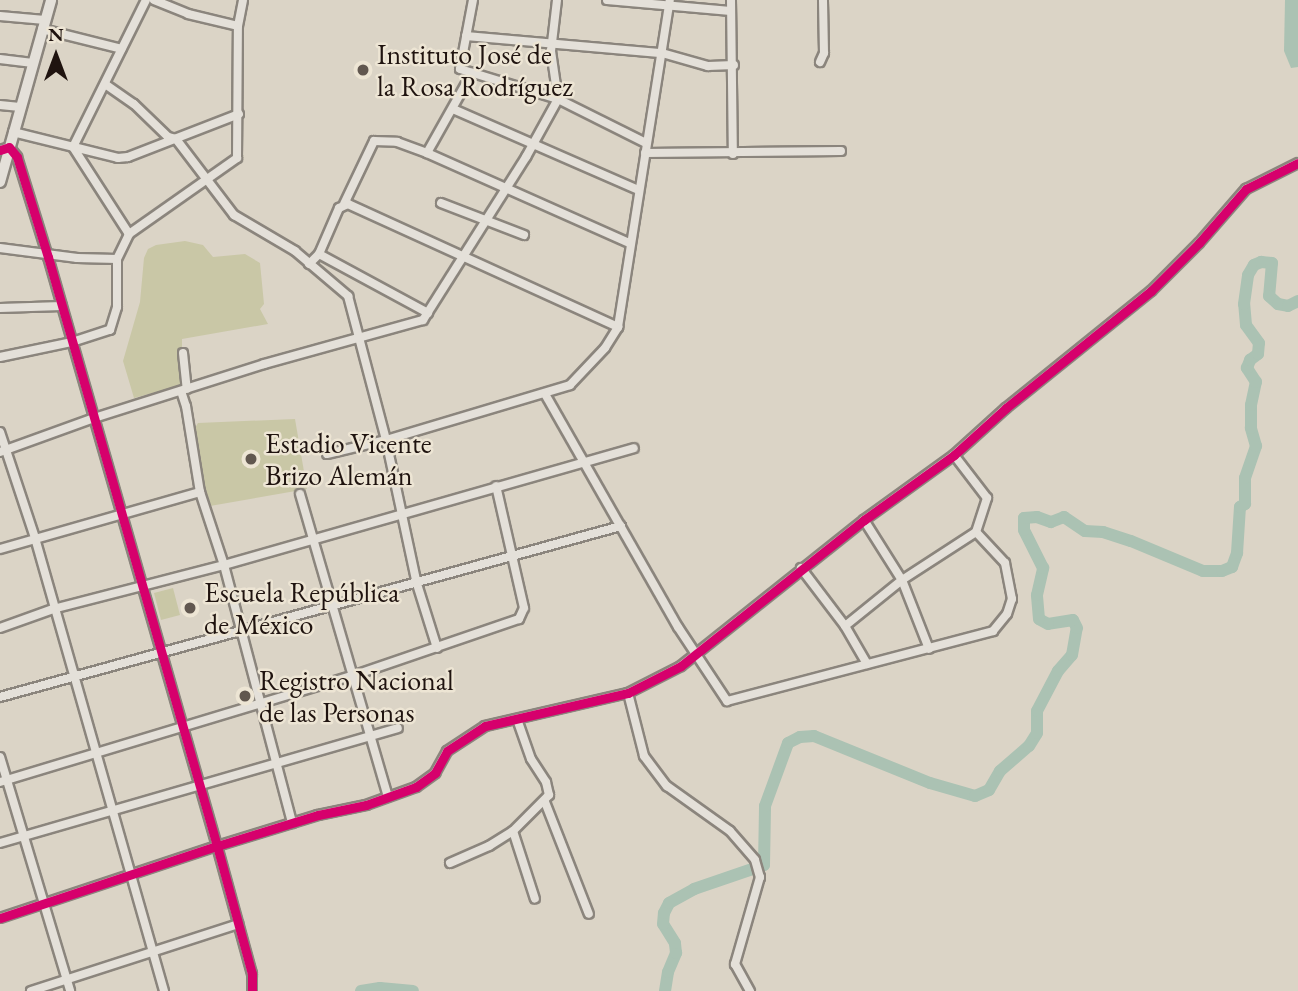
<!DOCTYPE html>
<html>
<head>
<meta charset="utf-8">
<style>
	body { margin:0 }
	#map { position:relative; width:1298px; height:991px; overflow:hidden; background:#dbd4c6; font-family:"EB Garamond",serif }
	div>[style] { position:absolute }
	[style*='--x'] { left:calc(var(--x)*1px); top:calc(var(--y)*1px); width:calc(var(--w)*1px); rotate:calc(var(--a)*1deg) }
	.green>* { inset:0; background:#c9c7a6 }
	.water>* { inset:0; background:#abc2b3 }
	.river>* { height:12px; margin:-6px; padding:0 6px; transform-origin:6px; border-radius:6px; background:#abc2b3 }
	.roads { filter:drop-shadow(2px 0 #8b857d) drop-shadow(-2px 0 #8b857d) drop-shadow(0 2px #8b857d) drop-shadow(0 -2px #8b857d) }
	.street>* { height:8px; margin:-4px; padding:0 4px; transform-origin:4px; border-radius:4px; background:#e4e0d9 }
	.secondary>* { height:10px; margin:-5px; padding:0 5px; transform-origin:5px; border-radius:5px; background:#e4e0d9 }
	.cycleway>* { height:9px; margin:-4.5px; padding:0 4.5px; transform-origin:4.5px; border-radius:4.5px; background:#d6006c }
	.dots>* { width:19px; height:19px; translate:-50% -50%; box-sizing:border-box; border:4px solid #ede5d4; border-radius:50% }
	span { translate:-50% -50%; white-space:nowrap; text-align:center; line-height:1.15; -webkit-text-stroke:5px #ede5d4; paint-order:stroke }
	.poi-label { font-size:28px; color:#1f130f }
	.left { translate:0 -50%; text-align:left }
	.north { position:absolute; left:21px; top:21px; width:70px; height:70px; -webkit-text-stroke:5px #ede5d4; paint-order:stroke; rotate:0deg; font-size:19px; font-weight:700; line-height:28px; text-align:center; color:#1f130f }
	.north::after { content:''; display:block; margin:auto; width:24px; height:32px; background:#1f130f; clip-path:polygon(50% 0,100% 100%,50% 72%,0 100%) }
</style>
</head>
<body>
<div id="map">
	<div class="green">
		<i style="clip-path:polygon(185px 241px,203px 245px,213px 257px,245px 254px,260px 263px,264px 304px,260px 309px,268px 324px,182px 339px,182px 385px,134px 398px,123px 361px,140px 302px,144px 258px,148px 249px,156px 245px)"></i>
		<i style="clip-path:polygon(295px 419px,307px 489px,210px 506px,207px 503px,195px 428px,198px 423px)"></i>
		<i style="clip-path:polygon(173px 588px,180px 615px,161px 620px,154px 593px)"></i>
	</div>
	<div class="water">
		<i style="clip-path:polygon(1285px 0,1298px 0,1298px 67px,1291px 68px,1284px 51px)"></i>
	</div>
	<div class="river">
		<i style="--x:361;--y:991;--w:19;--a:-9"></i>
		<i style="--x:380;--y:988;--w:33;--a:5"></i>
		<i style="--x:665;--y:991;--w:19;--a:-81"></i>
		<i style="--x:668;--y:972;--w:21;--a:-67"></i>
		<i style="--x:676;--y:953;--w:10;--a:-96"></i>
		<i style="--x:675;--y:943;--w:22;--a:-122"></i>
		<i style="--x:663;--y:924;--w:11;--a:-85"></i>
		<i style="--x:664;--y:913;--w:11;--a:-63"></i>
		<i style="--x:669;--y:903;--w:29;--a:-29"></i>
		<i style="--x:694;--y:889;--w:74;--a:-18.9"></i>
		<i style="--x:764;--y:865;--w:59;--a:-89"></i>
		<i style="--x:765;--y:806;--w:67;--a:-69.9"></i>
		<i style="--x:788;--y:743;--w:13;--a:-27"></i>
		<i style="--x:800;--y:737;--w:14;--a:-4"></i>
		<i style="--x:814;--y:736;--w:125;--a:22.1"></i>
		<i style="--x:930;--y:783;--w:47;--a:16.1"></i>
		<i style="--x:975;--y:796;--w:15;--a:-23"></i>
		<i style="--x:989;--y:790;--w:22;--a:-60"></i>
		<i style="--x:1000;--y:771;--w:38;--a:-41"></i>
		<i style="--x:1029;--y:746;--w:15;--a:-58"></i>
		<i style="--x:1037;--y:733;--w:22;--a:-90"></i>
		<i style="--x:1037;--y:711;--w:45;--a:-62.3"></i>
		<i style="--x:1058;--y:671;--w:21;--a:-49"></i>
		<i style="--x:1072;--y:655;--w:27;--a:-80"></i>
		<i style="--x:1077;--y:628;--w:9;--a:-117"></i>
		<i style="--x:1073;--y:620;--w:25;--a:171"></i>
		<i style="--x:1048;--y:624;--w:10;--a:-151"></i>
		<i style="--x:1039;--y:619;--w:24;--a:-95"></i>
		<i style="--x:1037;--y:595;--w:28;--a:-77"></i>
		<i style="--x:1043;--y:568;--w:42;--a:-116.6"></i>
		<i style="--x:1024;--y:530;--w:12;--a:-90"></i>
		<i style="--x:1024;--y:518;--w:13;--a:-4"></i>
		<i style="--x:1037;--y:517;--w:15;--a:20"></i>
		<i style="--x:1051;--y:522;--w:14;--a:-21"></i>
		<i style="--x:1064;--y:517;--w:25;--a:34"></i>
		<i style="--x:1085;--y:531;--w:18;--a:3"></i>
		<i style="--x:1103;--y:532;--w:29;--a:18"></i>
		<i style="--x:1131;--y:541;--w:78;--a:22.6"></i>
		<i style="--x:1203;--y:571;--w:19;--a:0"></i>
		<i style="--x:1222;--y:571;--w:11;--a:-22"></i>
		<i style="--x:1232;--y:567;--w:15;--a:-70"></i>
		<i style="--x:1237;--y:553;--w:46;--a:-86.3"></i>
		<i style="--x:1240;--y:507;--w:6;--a:-31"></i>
		<i style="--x:1245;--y:504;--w:26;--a:-90"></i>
		<i style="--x:1245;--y:478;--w:34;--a:-71"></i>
		<i style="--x:1256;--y:446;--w:19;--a:-106"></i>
		<i style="--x:1251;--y:428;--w:23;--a:-90"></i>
		<i style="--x:1251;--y:405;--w:24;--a:-78"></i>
		<i style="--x:1256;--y:382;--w:17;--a:-123"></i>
		<i style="--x:1247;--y:368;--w:9;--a:-69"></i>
		<i style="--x:1250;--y:360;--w:10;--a:-37"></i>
		<i style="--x:1258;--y:354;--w:11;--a:-85"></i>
		<i style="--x:1259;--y:343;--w:22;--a:-126"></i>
		<i style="--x:1246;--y:325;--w:21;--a:-95"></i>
		<i style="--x:1244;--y:304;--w:29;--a:-82"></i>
		<i style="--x:1248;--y:275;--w:12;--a:-59"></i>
		<i style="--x:1254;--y:265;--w:8;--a:-23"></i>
		<i style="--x:1261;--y:262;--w:11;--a:5"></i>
		<i style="--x:1272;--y:263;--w:33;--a:95"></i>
		<i style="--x:1269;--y:296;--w:12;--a:42"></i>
		<i style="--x:1278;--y:304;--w:10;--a:11"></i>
		<i style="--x:1288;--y:306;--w:11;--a:-27"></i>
	</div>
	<div class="roads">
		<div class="street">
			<i style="--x:154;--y:0;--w:37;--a:22"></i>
			<i style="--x:188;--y:14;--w:51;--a:13.5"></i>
			<i style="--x:473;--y:0;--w:70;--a:100.7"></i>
			<i style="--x:460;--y:69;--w:102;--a:17"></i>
			<i style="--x:558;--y:99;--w:98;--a:26.6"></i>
			<i style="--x:607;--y:0;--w:124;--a:5.1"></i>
			<i style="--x:731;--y:0;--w:154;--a:89.3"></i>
			<i style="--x:0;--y:16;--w:45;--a:5.1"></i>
			<i style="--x:42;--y:29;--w:82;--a:14"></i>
			<i style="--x:466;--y:36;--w:197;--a:5"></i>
			<i style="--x:662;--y:53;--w:48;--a:15.8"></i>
			<i style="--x:708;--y:66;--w:26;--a:-2"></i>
			<i style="--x:0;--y:59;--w:33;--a:7"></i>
			<i style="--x:820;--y:62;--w:10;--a:-66"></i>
			<i style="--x:824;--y:53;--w:53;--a:-91.1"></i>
			<i style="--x:472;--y:73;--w:92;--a:119.4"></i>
			<i style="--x:427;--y:153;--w:221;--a:24"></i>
			<i style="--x:105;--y:84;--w:35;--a:35"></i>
			<i style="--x:134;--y:104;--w:47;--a:44.1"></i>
			<i style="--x:168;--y:137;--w:8;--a:14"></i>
			<i style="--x:176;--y:139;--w:96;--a:52.7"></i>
			<i style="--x:234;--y:215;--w:71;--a:30.5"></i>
			<i style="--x:295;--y:251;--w:70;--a:40.3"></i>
			<i style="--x:348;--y:296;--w:149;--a:75.2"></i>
			<i style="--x:386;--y:440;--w:147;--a:77.9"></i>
			<i style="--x:417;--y:584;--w:67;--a:72.6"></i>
			<i style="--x:0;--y:105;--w:20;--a:6"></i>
			<i style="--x:453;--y:109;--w:202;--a:23.6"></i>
			<i style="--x:13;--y:132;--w:108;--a:13.9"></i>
			<i style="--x:118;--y:158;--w:10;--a:-6"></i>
			<i style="--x:128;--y:157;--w:119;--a:-21.2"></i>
			<i style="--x:0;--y:150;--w:9;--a:-18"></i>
			<i style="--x:9;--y:147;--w:13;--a:51"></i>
			<i style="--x:17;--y:157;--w:105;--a:72.8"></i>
			<i style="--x:48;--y:257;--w:613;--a:73.99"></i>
			<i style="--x:217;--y:846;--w:133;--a:74.7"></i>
			<i style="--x:252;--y:974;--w:17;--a:90"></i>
			<i style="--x:645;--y:153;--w:196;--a:-0.6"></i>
			<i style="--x:441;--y:203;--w:89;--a:21.1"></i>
			<i style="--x:344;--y:204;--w:70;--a:-64.5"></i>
			<i style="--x:374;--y:141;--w:23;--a:2"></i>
			<i style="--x:397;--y:142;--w:32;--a:20"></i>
			<i style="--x:129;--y:234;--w:103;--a:-122.8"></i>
			<i style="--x:73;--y:147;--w:164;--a:-63.6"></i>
			<i style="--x:0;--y:248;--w:78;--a:7.4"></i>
			<i style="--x:77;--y:258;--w:40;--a:1.4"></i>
			<i style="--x:319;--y:254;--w:124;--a:28.4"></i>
			<i style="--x:309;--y:264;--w:14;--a:-45"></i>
			<i style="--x:319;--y:254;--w:50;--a:-66.5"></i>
			<i style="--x:339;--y:208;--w:10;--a:-24"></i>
			<i style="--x:348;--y:204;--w:297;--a:24.5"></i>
			<i style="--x:0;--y:308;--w:62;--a:-1.8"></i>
			<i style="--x:183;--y:353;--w:36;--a:84"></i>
			<i style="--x:0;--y:357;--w:74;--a:-11.8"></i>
			<i style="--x:72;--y:342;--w:40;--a:-18"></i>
			<i style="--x:110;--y:330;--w:24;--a:-73"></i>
			<i style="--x:117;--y:307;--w:48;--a:-90"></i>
			<i style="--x:117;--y:259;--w:28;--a:-64"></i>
			<i style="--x:129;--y:234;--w:132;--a:-35.1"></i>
			<i style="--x:237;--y:158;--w:132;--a:-89.6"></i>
			<i style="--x:238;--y:26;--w:26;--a:-79"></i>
			<i style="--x:181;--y:391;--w:16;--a:72"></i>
			<i style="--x:186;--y:406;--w:87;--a:80.8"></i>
			<i style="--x:200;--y:492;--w:77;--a:71.8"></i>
			<i style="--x:224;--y:565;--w:267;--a:75.2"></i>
			<i style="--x:545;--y:394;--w:268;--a:60.3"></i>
			<i style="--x:678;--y:627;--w:89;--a:56.5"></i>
			<i style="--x:727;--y:701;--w:275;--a:-14.7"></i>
			<i style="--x:993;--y:631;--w:22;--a:-51"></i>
			<i style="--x:1007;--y:614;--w:16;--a:-72"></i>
			<i style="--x:1012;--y:599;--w:37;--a:-101"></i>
			<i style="--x:1005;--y:563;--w:42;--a:-133.1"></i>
			<i style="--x:0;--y:432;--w:112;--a:71.7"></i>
			<i style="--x:35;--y:538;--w:471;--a:74.1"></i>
			<i style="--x:0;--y:452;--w:100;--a:-19.9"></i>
			<i style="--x:94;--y:418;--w:178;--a:-17.6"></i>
			<i style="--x:264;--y:364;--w:165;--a:-15.5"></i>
			<i style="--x:423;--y:320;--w:193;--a:-57.7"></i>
			<i style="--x:526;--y:157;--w:66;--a:-61.1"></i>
			<i style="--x:558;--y:99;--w:49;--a:-98.3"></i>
			<i style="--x:551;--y:51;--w:51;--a:-83.3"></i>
			<i style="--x:327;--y:454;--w:61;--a:-13.3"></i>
			<i style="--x:386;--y:440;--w:192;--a:-16.6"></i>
			<i style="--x:570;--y:385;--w:51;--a:-46.6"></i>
			<i style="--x:605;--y:348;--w:25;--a:-58"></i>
			<i style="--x:618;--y:327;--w:331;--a:-81"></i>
			<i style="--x:300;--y:494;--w:315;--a:73.8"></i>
			<i style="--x:864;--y:520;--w:71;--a:57.7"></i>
			<i style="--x:902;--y:580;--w:74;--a:68.6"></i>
			<i style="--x:0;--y:549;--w:208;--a:-15.9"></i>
			<i style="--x:801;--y:568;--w:73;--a:52.8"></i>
			<i style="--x:845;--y:626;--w:44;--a:59.9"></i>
			<i style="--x:845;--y:626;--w:73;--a:-38.9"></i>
			<i style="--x:902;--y:580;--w:88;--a:-33"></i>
			<i style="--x:976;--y:532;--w:36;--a:-72"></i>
			<i style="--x:987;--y:498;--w:54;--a:-127.5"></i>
			<i style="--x:0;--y:628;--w:56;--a:-19.7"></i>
			<i style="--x:53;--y:609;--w:177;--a:-14.4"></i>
			<i style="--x:224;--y:565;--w:426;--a:-15.9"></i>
			<i style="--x:628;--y:693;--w:65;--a:75.7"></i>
			<i style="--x:644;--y:756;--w:38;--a:53"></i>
			<i style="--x:667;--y:786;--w:77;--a:35.5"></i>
			<i style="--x:730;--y:831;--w:38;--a:49"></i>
			<i style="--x:755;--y:860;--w:18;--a:74"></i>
			<i style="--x:760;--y:877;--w:91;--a:106"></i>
			<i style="--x:735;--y:964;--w:31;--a:61"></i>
			<i style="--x:0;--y:697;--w:644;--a:-15.4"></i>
			<i style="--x:0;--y:757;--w:244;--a:73.3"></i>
			<i style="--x:0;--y:782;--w:371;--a:-16.8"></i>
			<i style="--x:355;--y:675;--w:173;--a:-18.9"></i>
			<i style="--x:519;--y:619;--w:12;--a:-66"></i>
			<i style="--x:524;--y:608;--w:125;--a:-102.9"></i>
			<i style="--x:545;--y:802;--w:120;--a:68.6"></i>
			<i style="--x:513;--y:831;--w:71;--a:72.1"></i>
			<i style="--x:0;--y:843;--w:414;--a:-16.1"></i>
			<i style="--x:450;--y:863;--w:43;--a:-23.6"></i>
			<i style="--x:489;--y:846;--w:28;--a:-32"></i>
			<i style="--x:513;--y:831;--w:51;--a:-45"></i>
			<i style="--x:549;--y:795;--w:13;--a:-103"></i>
			<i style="--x:546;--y:782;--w:27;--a:-123"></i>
			<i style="--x:531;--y:759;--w:42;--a:-109.3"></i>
			<i style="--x:0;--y:918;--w:229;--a:-18.4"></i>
			<i style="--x:217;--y:846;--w:106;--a:-17.1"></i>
			<i style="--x:318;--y:815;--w:49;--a:-11.8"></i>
			<i style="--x:366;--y:805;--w:53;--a:-19.8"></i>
			<i style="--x:416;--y:787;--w:24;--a:-36"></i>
			<i style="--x:435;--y:773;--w:25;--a:-61"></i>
			<i style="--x:447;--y:751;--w:45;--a:-33.3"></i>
			<i style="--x:485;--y:726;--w:147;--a:-13"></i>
			<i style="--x:628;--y:693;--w:59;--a:-27"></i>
			<i style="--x:681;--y:666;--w:234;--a:-38.6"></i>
			<i style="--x:864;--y:520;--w:111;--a:-35.8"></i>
			<i style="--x:954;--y:455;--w:70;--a:-42.1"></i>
			<i style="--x:1006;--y:408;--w:186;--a:-38.9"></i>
			<i style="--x:1151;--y:291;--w:68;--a:-45"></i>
			<i style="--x:1199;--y:243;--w:72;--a:-49"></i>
			<i style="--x:1246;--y:189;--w:58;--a:-26.6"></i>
			<i style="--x:31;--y:991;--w:218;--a:-17.9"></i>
		</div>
		<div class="secondary">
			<i style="--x:0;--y:182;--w:189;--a:-74.3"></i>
		</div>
	</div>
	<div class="cycleway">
		<i style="--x:0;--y:150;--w:9;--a:-18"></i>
		<i style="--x:9;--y:147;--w:13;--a:51"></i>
		<i style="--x:17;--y:157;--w:105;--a:72.8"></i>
		<i style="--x:48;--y:257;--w:613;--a:73.99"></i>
		<i style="--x:217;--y:846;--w:133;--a:74.7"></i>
		<i style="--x:252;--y:974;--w:17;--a:90"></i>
		<i style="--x:0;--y:918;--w:229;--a:-18.4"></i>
		<i style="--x:217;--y:846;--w:106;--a:-17.1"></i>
		<i style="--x:318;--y:815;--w:49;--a:-11.8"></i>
		<i style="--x:366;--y:805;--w:53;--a:-19.8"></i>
		<i style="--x:416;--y:787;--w:24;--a:-36"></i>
		<i style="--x:435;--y:773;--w:25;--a:-61"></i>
		<i style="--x:447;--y:751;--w:45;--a:-33.3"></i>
		<i style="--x:485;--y:726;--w:147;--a:-13"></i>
		<i style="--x:628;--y:693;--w:59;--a:-27"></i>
		<i style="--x:681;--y:666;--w:234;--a:-38.6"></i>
		<i style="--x:864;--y:520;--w:111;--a:-35.8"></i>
		<i style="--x:954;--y:455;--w:70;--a:-42.1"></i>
		<i style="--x:1006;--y:408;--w:186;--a:-38.9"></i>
		<i style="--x:1151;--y:291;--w:68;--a:-45"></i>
		<i style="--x:1199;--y:243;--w:72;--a:-49"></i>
		<i style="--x:1246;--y:189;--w:58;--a:-26.6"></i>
	</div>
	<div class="dots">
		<i style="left:363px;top:70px;background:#61574f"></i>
		<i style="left:251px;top:459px;background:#61574f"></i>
		<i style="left:190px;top:608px;background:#61574f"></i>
		<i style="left:245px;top:696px;background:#61574f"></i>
	</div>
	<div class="poi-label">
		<span class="left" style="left:377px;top:70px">Instituto José de<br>la Rosa Rodríguez</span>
		<span class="left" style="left:265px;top:459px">Estadio Vicente<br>Brizo Alemán</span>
		<span class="left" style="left:204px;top:608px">Escuela República<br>de México</span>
		<span class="left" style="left:259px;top:696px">Registro Nacional<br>de las Personas</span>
	</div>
	<div class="north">N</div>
</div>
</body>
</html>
